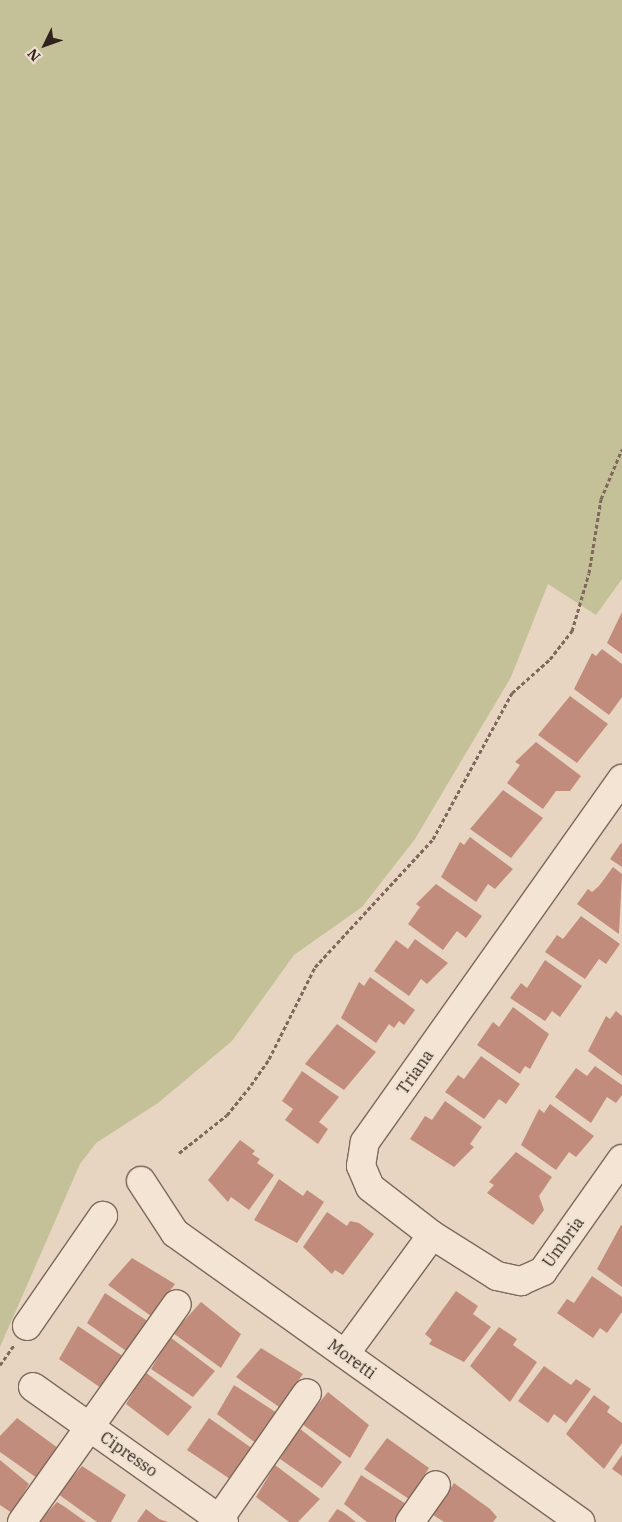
<!DOCTYPE html>
<html>
<head>
<meta charset="utf-8">
<style>
	body { margin:0 }
	#map { position:relative; width:622px; height:1522px; overflow:hidden; background:#e7d5c2; font-family:"IBM Plex Serif",serif }
	div>[style] { position:absolute }
	[style*='--x'] { left:calc(var(--x)*1px); top:calc(var(--y)*1px); width:calc(var(--w)*1px); rotate:calc(var(--a)*1deg) }
	.green>* { inset:0; background:#c4c097 }
	.building>* { inset:0; background:#c18c7c }
	.path>* { height:3px; margin-top:-1.5px; transform-origin:0; background:repeating-linear-gradient(90deg,#7f675b 0 4px,transparent 0 6.5px) }
	.roads { filter:drop-shadow(1px 0 #7f675b) drop-shadow(-1px 0 #7f675b) drop-shadow(0 1px #7f675b) drop-shadow(0 -1px #7f675b) }
	.minor>* { height:28px; margin:-14px; padding:0 14px; transform-origin:14px; border-radius:14px; background:#f3e4d4 }
	span { translate:-50% -50%; white-space:nowrap; text-align:center; line-height:1.15; -webkit-text-stroke:5px #f0e1d0; paint-order:stroke }
	.street-label { font-size:16px; color:#30231e }
	.north { position:absolute; left:20px; top:20px; width:50px; height:50px; -webkit-text-stroke:4px #f0e1d0; paint-order:stroke; rotate:228deg; font-size:14px; font-weight:700; line-height:20px; text-align:center; color:#30231e }
	.north::after { content:''; display:block; margin:auto; width:18px; height:22px; background:#30231e; clip-path:polygon(50% 0,100% 100%,50% 72%,0 100%) }
</style>
</head>
<body>
<div id="map">
	<div class="green">
		<i style="clip-path:polygon(0 0,622px 0,622px 579px,596px 615px,548px 584px,511px 677px,415px 839px,362px 907px,294px 955px,232px 1041px,158px 1103px,96px 1143px,80px 1164px,0 1347px)"></i>
	</div>
	<div class="building">
		<i style="clip-path:polygon(622px 612px,622px 654px,607px 643px)"></i>
		<i style="clip-path:polygon(602px 649px,622px 664px,622px 697px,609px 715px,574px 689px,592px 653px,596px 656px)"></i>
		<i style="clip-path:polygon(570px 696px,608px 724px,577px 763px,538px 735px)"></i>
		<i style="clip-path:polygon(536px 742px,581px 776px,570px 791px,556px 791px,543px 809px,507px 783px,520px 765px,515px 762px)"></i>
		<i style="clip-path:polygon(503px 790px,543px 818px,511px 858px,470px 829px)"></i>
		<i style="clip-path:polygon(470px 837px,513px 869px,495px 889px,488px 884px,476px 902px,441px 877px,460px 842px,464px 845px)"></i>
		<i style="clip-path:polygon(621px 843px,622px 844px,622px 867px,610px 859px)"></i>
		<i style="clip-path:polygon(613px 867px,622px 874px,619px 934px,577px 904px,588px 889px,592px 892px,599px 886px)"></i>
		<i style="clip-path:polygon(436px 884px,482px 916px,466px 938px,457px 931px,443px 950px,408px 924px,420px 907px,416px 904px)"></i>
		<i style="clip-path:polygon(581px 916px,620px 944px,606px 964px,599px 959px,585px 979px,545px 952px,557px 935px,563px 939px)"></i>
		<i style="clip-path:polygon(415px 939px,448px 963px,427px 984px,421px 979px,409px 996px,374px 971px,396px 940px,408px 949px)"></i>
		<i style="clip-path:polygon(545px 960px,582px 986px,560px 1017px,552px 1011px,545px 1021px,510px 998px,521px 983px,527px 988px)"></i>
		<i style="clip-path:polygon(370px 977px,415px 1010px,404px 1025px,399px 1021px,394px 1028px,389px 1024px,376px 1043px,341px 1018px,359px 982px,364px 986px)"></i>
		<i style="clip-path:polygon(513px 1007px,549px 1034px,530px 1069px,525px 1066px,520px 1074px,477px 1045px,493px 1022px,499px 1027px)"></i>
		<i style="clip-path:polygon(616px 1011px,622px 1016px,622px 1076px,588px 1051px,606px 1016px,610px 1019px)"></i>
		<i style="clip-path:polygon(337px 1024px,376px 1052px,344px 1090px,305px 1064px)"></i>
		<i style="clip-path:polygon(481px 1056px,520px 1084px,506px 1104px,499px 1099px,484px 1119px,445px 1092px,458px 1075px,464px 1079px)"></i>
		<i style="clip-path:polygon(595px 1066px,622px 1085px,622px 1095px,616px 1103px,607px 1097px,591px 1123px,555px 1097px,576px 1068px,587px 1076px)"></i>
		<i style="clip-path:polygon(302px 1071px,339px 1097px,319px 1122px,328px 1129px,318px 1144px,285px 1120px,293px 1109px,282px 1101px)"></i>
		<i style="clip-path:polygon(445px 1101px,482px 1127px,470px 1144px,474px 1147px,454px 1167px,410px 1139px,425px 1116px,432px 1120px)"></i>
		<i style="clip-path:polygon(550px 1104px,594px 1136px,576px 1157px,569px 1152px,556px 1170px,521px 1145px,539px 1109px,544px 1113px)"></i>
		<i style="clip-path:polygon(240px 1140px,255px 1151px,252px 1154px,260px 1159px,257px 1163px,274px 1175px,249px 1210px,231px 1197px,228px 1202px,208px 1180px)"></i>
		<i style="clip-path:polygon(516px 1152px,552px 1177px,539px 1196px,544px 1210px,533px 1225px,487px 1193px,494px 1185px,489px 1182px)"></i>
		<i style="clip-path:polygon(279px 1179px,303px 1196px,307px 1190px,324px 1202px,297px 1243px,254px 1220px)"></i>
		<i style="clip-path:polygon(327px 1212px,347px 1226px,350px 1221px,359px 1223px,374px 1234px,343px 1275px,335px 1270px,332px 1274px,303px 1247px)"></i>
		<i style="clip-path:polygon(621px 1225px,622px 1226px,622px 1287px,597px 1269px)"></i>
		<i style="clip-path:polygon(132px 1258px,175px 1284px,151px 1316px,108px 1285px)"></i>
		<i style="clip-path:polygon(592px 1276px,622px 1297px,622px 1312px,607px 1333px,600px 1328px,593px 1338px,557px 1313px,567px 1299px,574px 1303px)"></i>
		<i style="clip-path:polygon(456px 1291px,478px 1306px,473px 1314px,491px 1327px,464px 1362px,429px 1344px,432px 1340px,425px 1334px)"></i>
		<i style="clip-path:polygon(105px 1293px,149px 1322px,129px 1353px,87px 1323px)"></i>
		<i style="clip-path:polygon(201px 1302px,241px 1334px,221px 1368px,173px 1333px)"></i>
		<i style="clip-path:polygon(78px 1326px,124px 1357px,101px 1388px,59px 1359px)"></i>
		<i style="clip-path:polygon(499px 1327px,517px 1339px,513px 1345px,537px 1362px,510px 1402px,470px 1366px)"></i>
		<i style="clip-path:polygon(170px 1337px,215px 1371px,193px 1397px,151px 1369px)"></i>
		<i style="clip-path:polygon(261px 1348px,303px 1374px,279px 1407px,236px 1377px)"></i>
		<i style="clip-path:polygon(544px 1366px,571px 1385px,576px 1379px,591px 1389px,566px 1423px,554px 1414px,548px 1423px,518px 1401px)"></i>
		<i style="clip-path:polygon(145px 1372px,192px 1407px,168px 1436px,126px 1404px)"></i>
		<i style="clip-path:polygon(234px 1385px,277px 1413px,257px 1444px,217px 1414px)"></i>
		<i style="clip-path:polygon(328px 1392px,369px 1425px,350px 1458px,302px 1424px)"></i>
		<i style="clip-path:polygon(594px 1395px,610px 1407px,607px 1412px,622px 1423px,622px 1443px,604px 1469px,566px 1434px)"></i>
		<i style="clip-path:polygon(17px 1418px,58px 1448px,37px 1478px,0 1452px,0 1436px)"></i>
		<i style="clip-path:polygon(209px 1418px,253px 1449px,230px 1479px,187px 1450px)"></i>
		<i style="clip-path:polygon(299px 1428px,342px 1462px,322px 1488px,280px 1459px)"></i>
		<i style="clip-path:polygon(387px 1438px,429px 1468px,409px 1499px,364px 1469px)"></i>
		<i style="clip-path:polygon(622px 1455px,622px 1476px,612px 1469px)"></i>
		<i style="clip-path:polygon(0 1460px,29px 1484px,12px 1513px,0 1505px)"></i>
		<i style="clip-path:polygon(275px 1465px,320px 1499px,298px 1522px,289px 1522px,256px 1497px)"></i>
		<i style="clip-path:polygon(82px 1466px,126px 1495px,111px 1522px,97px 1522px,58px 1494px)"></i>
		<i style="clip-path:polygon(361px 1475px,406px 1504px,394px 1522px,367px 1522px,344px 1504px)"></i>
		<i style="clip-path:polygon(454px 1483px,490px 1509px,497px 1517px,493px 1522px,444px 1522px,433px 1515px)"></i>
		<i style="clip-path:polygon(57px 1502px,65px 1507px,86px 1522px,39px 1522px)"></i>
		<i style="clip-path:polygon(146px 1509px,159px 1519px,168px 1522px,137px 1522px)"></i>
		<i style="clip-path:polygon(337px 1509px,343px 1512px,356px 1522px,328px 1522px)"></i>
	</div>
	<div class="path">
		<i style="--x:179;--y:1153;--w:61;--a:-38.4"></i>
		<i style="--x:227;--y:1115;--w:38;--a:-51"></i>
		<i style="--x:251;--y:1085;--w:32;--a:-55"></i>
		<i style="--x:269;--y:1059;--w:103;--a:-63.4"></i>
		<i style="--x:315;--y:967;--w:174;--a:-47.3"></i>
		<i style="--x:433;--y:839;--w:166;--a:-61.6"></i>
		<i style="--x:512;--y:693;--w:51;--a:-41.8"></i>
		<i style="--x:550;--y:659;--w:36;--a:-52"></i>
		<i style="--x:572;--y:631;--w:60;--a:-73.7"></i>
		<i style="--x:589;--y:573;--w:75;--a:-80.8"></i>
		<i style="--x:601;--y:499;--w:54;--a:-67.2"></i>
		<i style="--x:0;--y:1365;--w:24;--a:-55"></i>
	</div>
	<div class="roads">
		<div class="minor">
			<i style="--x:141;--y:1181;--w:62;--a:56.8"></i>
			<i style="--x:175;--y:1233;--w:498;--a:35.5"></i>
			<i style="--x:432;--y:1235;--w:77;--a:32.2"></i>
			<i style="--x:497;--y:1276;--w:25;--a:12"></i>
			<i style="--x:521;--y:1281;--w:24;--a:-24"></i>
			<i style="--x:543;--y:1271;--w:137;--a:-54.8"></i>
			<i style="--x:27;--y:1326;--w:134;--a:-55.4"></i>
			<i style="--x:345;--y:1354;--w:147;--a:-53.8"></i>
			<i style="--x:432;--y:1235;--w:78;--a:-142.3"></i>
			<i style="--x:370;--y:1187;--w:23;--a:-113"></i>
			<i style="--x:361;--y:1166;--w:24;--a:-81"></i>
			<i style="--x:365;--y:1142;--w:445;--a:-54.7"></i>
			<i style="--x:33;--y:1387;--w:234;--a:35.3"></i>
			<i style="--x:22;--y:1522;--w:267;--a:-54.6"></i>
			<i style="--x:217;--y:1522;--w:157;--a:-55.1"></i>
			<i style="--x:410;--y:1522;--w:45;--a:-54.9"></i>
		</div>
	</div>
	<div class="street-label">
		<span style="left:415px;top:1072px;rotate:-55deg">Triana</span>
		<span style="left:563px;top:1242px;rotate:-54deg">Umbria</span>
		<span style="left:352px;top:1359px;rotate:36deg">Moretti</span>
		<span style="left:129px;top:1454px;rotate:35deg">Cipresso</span>
	</div>
	<div class="north">N</div>
</div>
</body>
</html>
